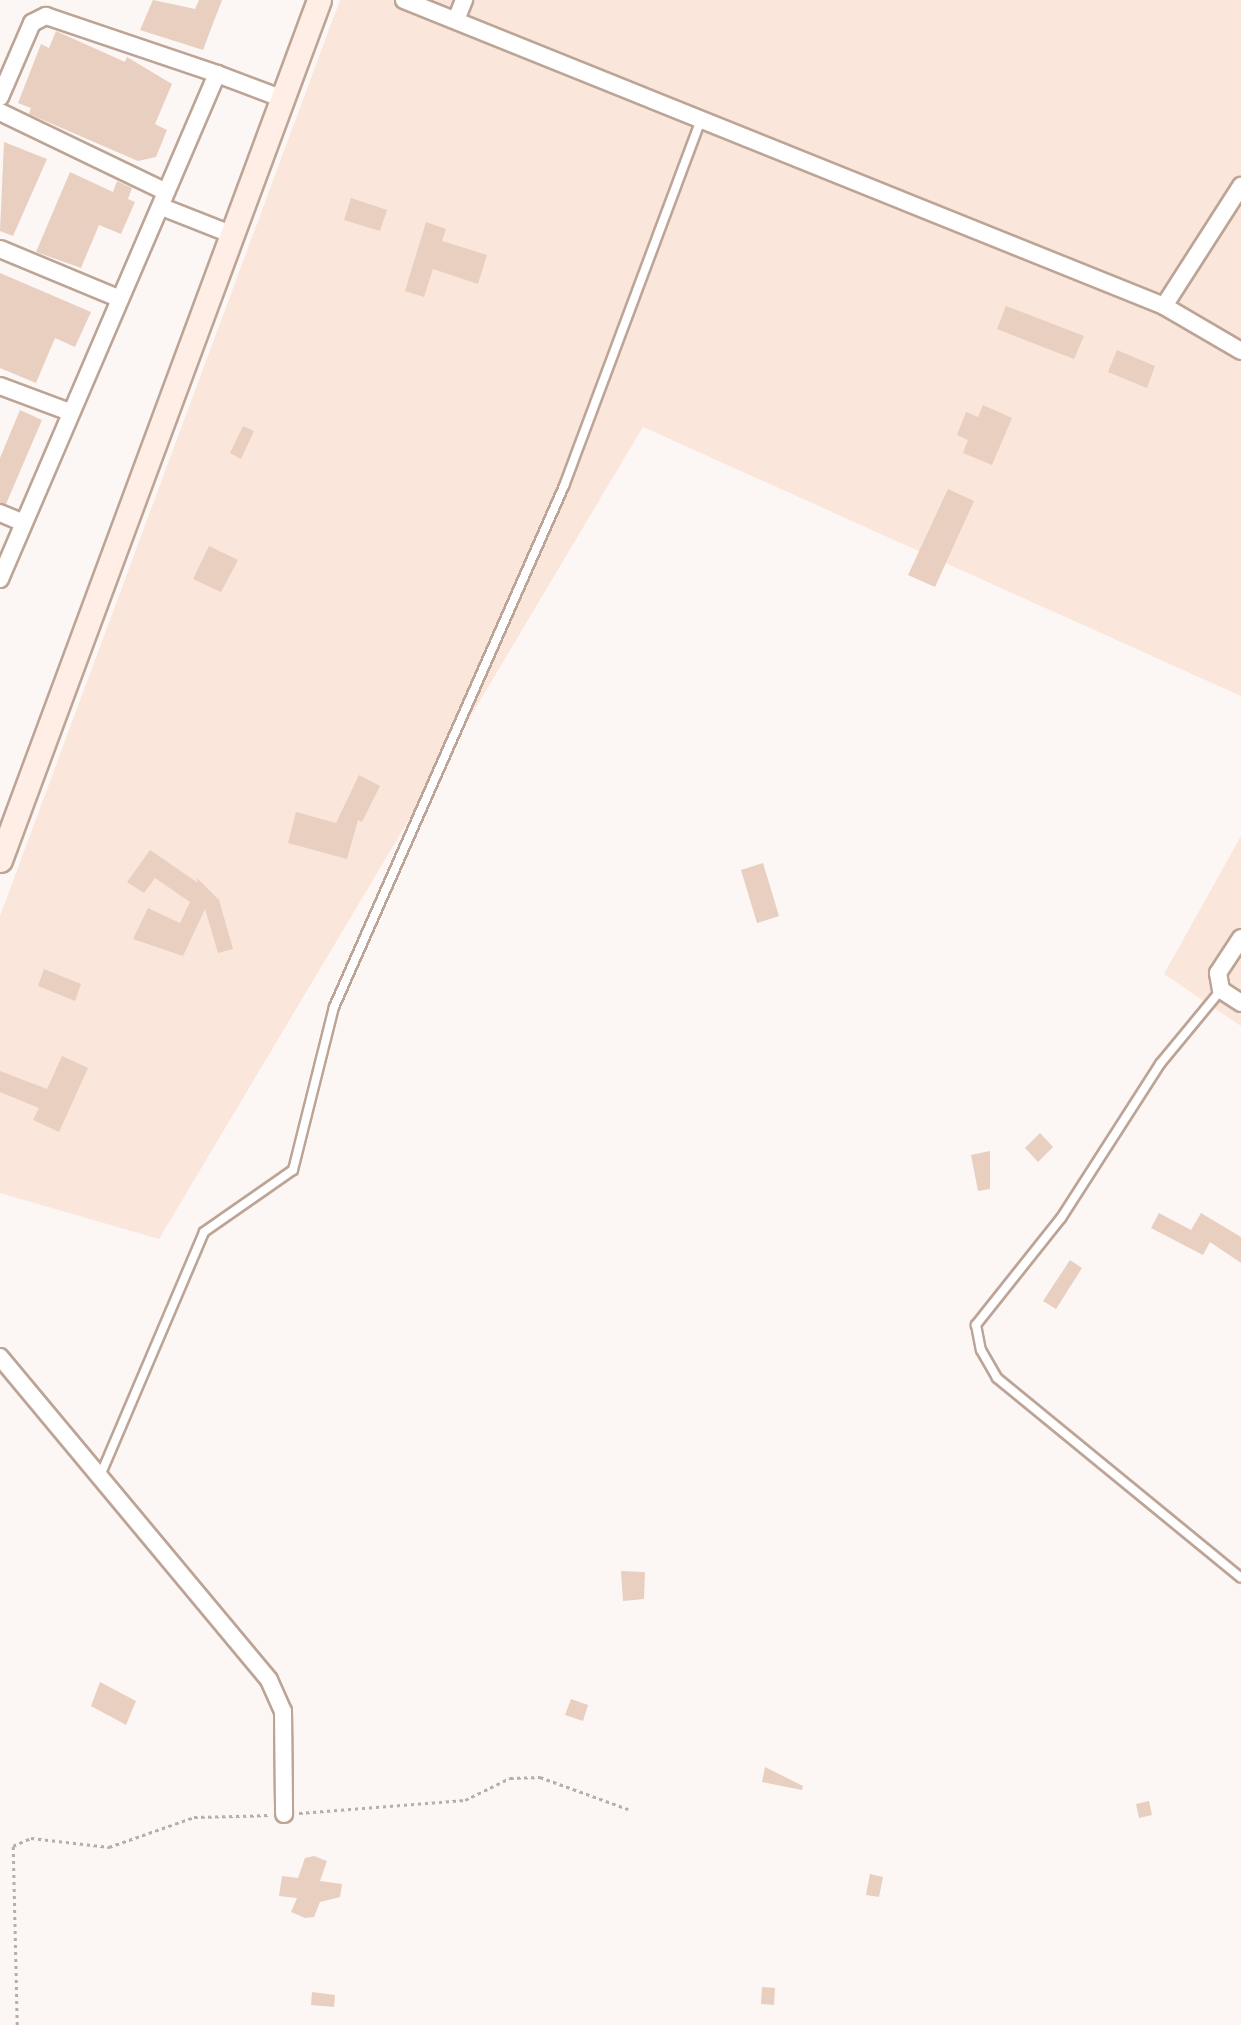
<!DOCTYPE html>
<html>
<head>
<meta charset="utf-8">
<style>
	body { margin:0 }
	#map { position:relative; width:1241px; height:2025px; overflow:hidden; background:#fcf7f4; font-family:"DejaVu Sans",sans-serif }
	div>[style] { position:absolute }
	[style*='--x'] { left:calc(var(--x)*1px); top:calc(var(--y)*1px); width:calc(var(--w)*1px); rotate:calc(var(--a)*1deg) }
	.built>* { inset:0; background:#fbe6db }
	.building>* { inset:0; background:#e8cfc0 }
	.path>* { height:2.5px; margin-top:-1.25px; transform-origin:0; background:repeating-linear-gradient(90deg,#b5afab 0 3.5px,transparent 0 7px) }
	.roads { filter:drop-shadow(2px 0 #bca496) drop-shadow(-2px 0 #bca496) drop-shadow(0 2px #bca496) drop-shadow(0 -2px #bca496) }
	.service>* { height:8px; margin:-4px; padding:0 4px; transform-origin:4px; border-radius:4px; background:#fff }
	.minor>* { height:16px; margin:-8px; padding:0 8px; transform-origin:8px; border-radius:8px; background:#fff }
	.secondary>* { height:23px; margin:-11.5px; padding:0 11.5px; transform-origin:11.5px; border-radius:11.5px; background:#feeee5 }
	span { translate:-50% -50%; white-space:nowrap; text-align:center; line-height:1.15; -webkit-text-stroke:5px #fff; paint-order:stroke }
</style>
</head>
<body>
<div id="map">
	<div class="built">
		<i style="clip-path:polygon(340px 0,1241px 0,1241px 696px,643px 427px,159px 1239px,0 1193px,0 916px)"></i>
		<i style="clip-path:polygon(1241px 836px,1241px 1026px,1164px 974px)"></i>
	</div>
	<div class="building">
		<i style="clip-path:polygon(153px 0,195px 9px,199px 0,222px 0,203px 50px,140px 30px)"></i>
		<i style="clip-path:polygon(56px 31px,125px 62px,127px 57px,172px 84px,155px 124px,167px 130px,156px 157px,138px 161px,29px 114px,31px 108px,18px 103px,41px 44px,49px 48px)"></i>
		<i style="clip-path:polygon(4px 142px,47px 159px,13px 236px,0 231px)"></i>
		<i style="clip-path:polygon(70px 172px,113px 192px,117px 181px,132px 188px,128px 199px,135px 202px,121px 234px,99px 225px,81px 268px,36px 252px)"></i>
		<i style="clip-path:polygon(351px 198px,387px 210px,380px 231px,344px 220px)"></i>
		<i style="clip-path:polygon(426px 222px,446px 229px,442px 241px,487px 255px,478px 284px,433px 269px,424px 297px,405px 291px)"></i>
		<i style="clip-path:polygon(0 273px,91px 312px,75px 347px,55px 338px,36px 383px,0 368px)"></i>
		<i style="clip-path:polygon(1006px 306px,1084px 336px,1074px 359px,997px 329px)"></i>
		<i style="clip-path:polygon(1117px 350px,1155px 366px,1147px 388px,1108px 372px)"></i>
		<i style="clip-path:polygon(983px 405px,1012px 418px,992px 465px,963px 453px,968px 440px,957px 435px,966px 412px,978px 417px)"></i>
		<i style="clip-path:polygon(20px 410px,42px 420px,6px 504px,0 503px,0 458px)"></i>
		<i style="clip-path:polygon(243px 426px,254px 431px,241px 459px,230px 453px)"></i>
		<i style="clip-path:polygon(948px 489px,974px 501px,935px 587px,908px 575px)"></i>
		<i style="clip-path:polygon(209px 546px,238px 560px,221px 592px,193px 579px)"></i>
		<i style="clip-path:polygon(359px 775px,380px 786px,362px 822px,358px 820px,347px 859px,288px 843px,296px 812px,336px 823px)"></i>
		<i style="clip-path:polygon(150px 850px,198px 883px,196px 877px,219px 900px,233px 949px,218px 953px,205px 909px,183px 956px,133px 939px,148px 908px,180px 923px,190px 902px,155px 878px,144px 893px,127px 882px)"></i>
		<i style="clip-path:polygon(763px 863px,779px 916px,757px 923px,741px 870px)"></i>
		<i style="clip-path:polygon(44px 969px,81px 984px,75px 1001px,38px 986px)"></i>
		<i style="clip-path:polygon(62px 1056px,88px 1068px,59px 1132px,33px 1120px,39px 1108px,0 1092px,0 1071px,47px 1089px)"></i>
		<i style="clip-path:polygon(1040px 1133px,1053px 1147px,1038px 1162px,1025px 1148px)"></i>
		<i style="clip-path:polygon(990px 1151px,990px 1189px,978px 1191px,971px 1155px)"></i>
		<i style="clip-path:polygon(1159px 1213px,1191px 1230px,1201px 1213px,1241px 1237px,1241px 1263px,1210px 1242px,1203px 1255px,1151px 1228px)"></i>
		<i style="clip-path:polygon(1070px 1260px,1082px 1268px,1056px 1309px,1043px 1301px)"></i>
		<i style="clip-path:polygon(621px 1571px,645px 1572px,644px 1599px,623px 1601px)"></i>
		<i style="clip-path:polygon(100px 1682px,136px 1701px,126px 1725px,91px 1706px)"></i>
		<i style="clip-path:polygon(571px 1699px,588px 1705px,583px 1721px,565px 1715px)"></i>
		<i style="clip-path:polygon(765px 1767px,803px 1786px,802px 1790px,762px 1782px)"></i>
		<i style="clip-path:polygon(1149px 1801px,1152px 1815px,1139px 1818px,1136px 1804px)"></i>
		<i style="clip-path:polygon(314px 1856px,327px 1861px,320px 1881px,342px 1884px,340px 1897px,320px 1902px,314px 1917px,305px 1918px,291px 1912px,297px 1898px,279px 1896px,282px 1876px,298px 1878px,305px 1858px)"></i>
		<i style="clip-path:polygon(870px 1874px,883px 1877px,879px 1897px,866px 1895px)"></i>
		<i style="clip-path:polygon(762px 1987px,775px 1988px,774px 2005px,761px 2004px)"></i>
		<i style="clip-path:polygon(312px 1992px,335px 1995px,334px 2007px,311px 2005px)"></i>
	</div>
	<div class="path">
		<i style="--x:299;--y:1813;--w:167;--a:-4.5"></i>
		<i style="--x:465;--y:1800;--w:50;--a:-26.1"></i>
		<i style="--x:510;--y:1778;--w:30;--a:-2"></i>
		<i style="--x:540;--y:1777;--w:94;--a:20"></i>
		<i style="--x:17;--y:2025;--w:179;--a:-91.3"></i>
		<i style="--x:13;--y:1846;--w:20;--a:-24"></i>
		<i style="--x:31;--y:1838;--w:79;--a:6.6"></i>
		<i style="--x:109;--y:1847;--w:90;--a:-19.4"></i>
		<i style="--x:194;--y:1817;--w:74;--a:-1.5"></i>
	</div>
	<div class="roads">
		<div class="service">
			<i style="--x:1221;--y:990;--w:96;--a:129.5"></i>
			<i style="--x:1160;--y:1064;--w:183;--a:122.7"></i>
			<i style="--x:1061;--y:1218;--w:137;--a:128.5"></i>
			<i style="--x:976;--y:1325;--w:25;--a:79"></i>
			<i style="--x:981;--y:1350;--w:32;--a:60"></i>
			<i style="--x:997;--y:1378;--w:315;--a:39.3"></i>
			<i style="--x:100;--y:1476;--w:265;--a:-66.9"></i>
			<i style="--x:204;--y:1232;--w:108;--a:-34.9"></i>
			<i style="--x:293;--y:1170;--w:168;--a:-75.9"></i>
			<i style="--x:334;--y:1007;--w:570;--a:-66.18"></i>
			<i style="--x:564;--y:486;--w:391;--a:-69.5"></i>
		</div>
		<div class="minor">
			<i style="--x:404;--y:0;--w:819;--a:21.93"></i>
			<i style="--x:1164;--y:306;--w:89;--a:30.3"></i>
			<i style="--x:456;--y:20;--w:22;--a:-68"></i>
			<i style="--x:0;--y:97;--w:81;--a:-66.6"></i>
			<i style="--x:32;--y:23;--w:16;--a:-27"></i>
			<i style="--x:46;--y:16;--w:181;--a:18.7"></i>
			<i style="--x:0;--y:112;--w:184;--a:25.7"></i>
			<i style="--x:162;--y:207;--w:71;--a:21.5"></i>
			<i style="--x:0;--y:249;--w:130;--a:22.6"></i>
			<i style="--x:1164;--y:306;--w:143;--a:-57.3"></i>
			<i style="--x:0;--y:386;--w:75;--a:20.4"></i>
			<i style="--x:0;--y:513;--w:23;--a:23"></i>
			<i style="--x:0;--y:579;--w:550;--a:-66.75"></i>
			<i style="--x:217;--y:74;--w:68;--a:20.6"></i>
			<i style="--x:1241;--y:938;--w:42;--a:123.3"></i>
			<i style="--x:1218;--y:973;--w:17;--a:80"></i>
			<i style="--x:1221;--y:990;--w:24;--a:33"></i>
			<i style="--x:0;--y:1357;--w:420;--a:50.2"></i>
			<i style="--x:269;--y:1680;--w:34;--a:66"></i>
			<i style="--x:283;--y:1711;--w:103;--a:89.4"></i>
		</div>
		<div class="secondary">
			<i style="--x:0;--y:860;--w:917;--a:-69.65"></i>
		</div>
	</div>
</div>
</body>
</html>
